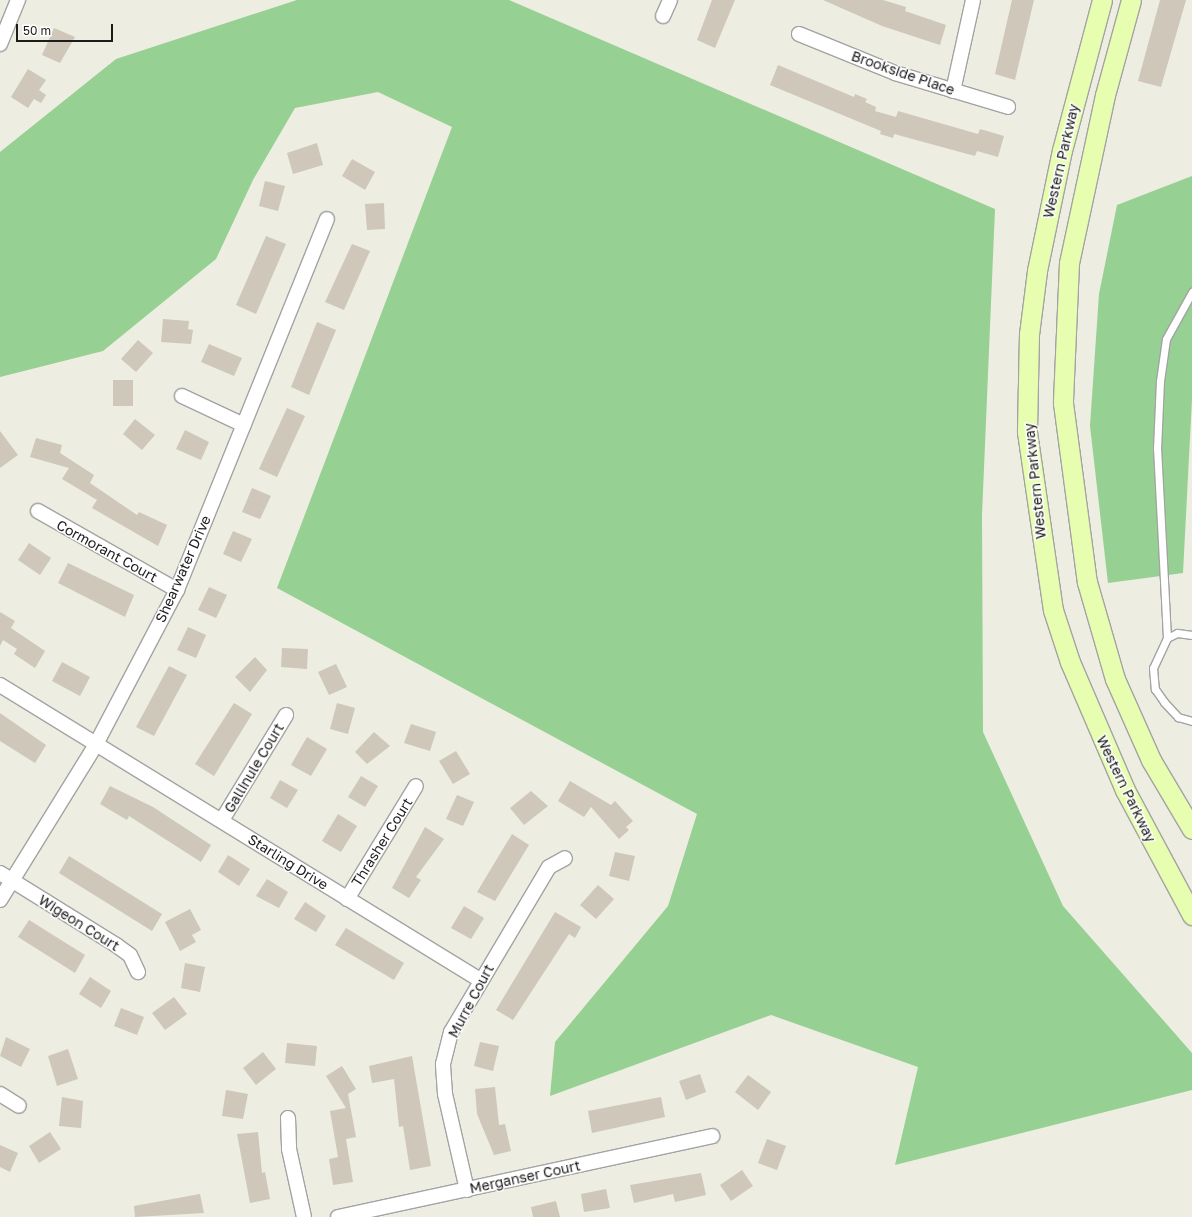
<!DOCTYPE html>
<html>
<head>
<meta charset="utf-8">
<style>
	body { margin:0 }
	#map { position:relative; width:1192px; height:1217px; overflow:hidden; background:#eeede1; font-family:"Golos Text",sans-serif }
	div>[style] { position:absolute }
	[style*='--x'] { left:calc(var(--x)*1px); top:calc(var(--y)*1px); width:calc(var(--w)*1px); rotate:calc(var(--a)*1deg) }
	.forest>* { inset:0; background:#96d092 }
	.building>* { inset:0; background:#cec7ba }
	.roads { filter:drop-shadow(1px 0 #a3a3a3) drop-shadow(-1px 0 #a3a3a3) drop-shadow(0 1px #a3a3a3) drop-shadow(0 -1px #a3a3a3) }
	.lane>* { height:7px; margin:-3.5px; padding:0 3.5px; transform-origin:3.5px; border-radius:3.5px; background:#fff }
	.street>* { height:14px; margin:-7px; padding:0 7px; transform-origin:7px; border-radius:7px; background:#fff }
	.secondary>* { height:19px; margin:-9.5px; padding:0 9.5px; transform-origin:9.5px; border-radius:9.5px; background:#e7fdb0 }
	span { translate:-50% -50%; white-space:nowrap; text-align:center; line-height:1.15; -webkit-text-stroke:3px #fff; paint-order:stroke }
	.street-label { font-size:14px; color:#1c1c1c }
	.scale { position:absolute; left:16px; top:24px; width:97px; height:18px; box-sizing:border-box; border:2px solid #1c1c1c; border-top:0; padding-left:5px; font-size:12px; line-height:14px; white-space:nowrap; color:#1c1c1c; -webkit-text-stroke:3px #fff; paint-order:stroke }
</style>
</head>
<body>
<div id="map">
	<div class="forest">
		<i style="clip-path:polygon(297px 0,509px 0,995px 209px,982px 515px,983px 732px,1063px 906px,1192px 1053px,1192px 1090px,895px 1165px,918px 1067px,771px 1015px,550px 1096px,555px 1042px,668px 906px,697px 814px,277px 588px,452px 127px,378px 92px,295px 108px,253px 180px,216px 259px,103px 351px,0 377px,0 152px,116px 59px)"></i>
		<i style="clip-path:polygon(1192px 176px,1192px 399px,1183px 573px,1108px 583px,1090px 426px,1099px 294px,1117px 205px)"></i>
	</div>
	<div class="building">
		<i style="clip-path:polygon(712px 0,735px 0,715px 48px,697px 40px)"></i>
		<i style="clip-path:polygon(823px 0,883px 0,906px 7px,905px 11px,946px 25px,940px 45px,882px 26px)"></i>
		<i style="clip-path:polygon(1012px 0,1034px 0,1015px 80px,995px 74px)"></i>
		<i style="clip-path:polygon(1160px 0,1186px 0,1161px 87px,1138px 81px)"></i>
		<i style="clip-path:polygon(54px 28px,75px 37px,60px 63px,42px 55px)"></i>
		<i style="clip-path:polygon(778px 65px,854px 97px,855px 94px,867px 99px,865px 102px,876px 107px,875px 111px,896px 117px,898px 111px,978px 134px,980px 129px,1004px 136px,998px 157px,977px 151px,975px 156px,894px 134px,893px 138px,880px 134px,881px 131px,770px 85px)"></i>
		<i style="clip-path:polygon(28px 69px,46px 80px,39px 90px,46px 95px,41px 103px,34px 99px,28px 108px,11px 97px)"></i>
		<i style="clip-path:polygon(317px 143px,323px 165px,293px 174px,287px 153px)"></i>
		<i style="clip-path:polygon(352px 159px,375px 172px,365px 190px,342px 176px)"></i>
		<i style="clip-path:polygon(265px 181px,285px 186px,278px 211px,259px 206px)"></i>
		<i style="clip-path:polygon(384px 203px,385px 229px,367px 230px,365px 204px)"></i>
		<i style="clip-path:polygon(266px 236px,286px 244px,256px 314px,236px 305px)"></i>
		<i style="clip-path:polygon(352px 244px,370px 251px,344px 310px,325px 302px)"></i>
		<i style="clip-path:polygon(163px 319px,189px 321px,188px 329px,193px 330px,191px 344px,161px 342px)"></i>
		<i style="clip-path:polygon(317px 322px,336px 330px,309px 395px,291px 387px)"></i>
		<i style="clip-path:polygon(138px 340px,153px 353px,136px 372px,121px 359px)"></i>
		<i style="clip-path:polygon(209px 344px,242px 358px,234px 376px,201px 362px)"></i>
		<i style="clip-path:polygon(113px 380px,133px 380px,133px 406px,113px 406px)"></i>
		<i style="clip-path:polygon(287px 408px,305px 416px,277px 477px,259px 469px)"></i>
		<i style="clip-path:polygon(135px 419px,155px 435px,142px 450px,123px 434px)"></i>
		<i style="clip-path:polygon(185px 430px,209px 442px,201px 460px,176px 449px)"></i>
		<i style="clip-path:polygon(0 431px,18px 455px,0 468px)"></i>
		<i style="clip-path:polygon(36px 438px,62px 445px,60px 453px,94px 475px,90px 483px,137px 515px,139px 512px,167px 525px,158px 546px,92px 508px,97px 500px,62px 479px,69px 468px,30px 457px)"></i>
		<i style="clip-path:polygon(252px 488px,271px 496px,260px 519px,242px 512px)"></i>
		<i style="clip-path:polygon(233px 531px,252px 539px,241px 562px,223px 554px)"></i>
		<i style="clip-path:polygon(29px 543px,51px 558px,40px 575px,18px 560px)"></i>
		<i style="clip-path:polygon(68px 563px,134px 595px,125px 617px,58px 583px)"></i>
		<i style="clip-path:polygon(209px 587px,227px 595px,216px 618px,198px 610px)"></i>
		<i style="clip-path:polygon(0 612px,15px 621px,11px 628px,45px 651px,35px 668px,14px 654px,17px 649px,3px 640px,0 646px)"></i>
		<i style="clip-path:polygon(188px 627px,206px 635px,196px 658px,177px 650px)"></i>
		<i style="clip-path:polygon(282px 648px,308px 649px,307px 669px,281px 667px)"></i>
		<i style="clip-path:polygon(255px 657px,267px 670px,250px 692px,235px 677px)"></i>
		<i style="clip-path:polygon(62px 662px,90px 677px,80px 696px,52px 681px)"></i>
		<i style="clip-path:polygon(336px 664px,347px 687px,329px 695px,318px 672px)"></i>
		<i style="clip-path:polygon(169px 666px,187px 675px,154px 736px,136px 727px)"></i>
		<i style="clip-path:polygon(234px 703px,252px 714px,214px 776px,195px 764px)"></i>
		<i style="clip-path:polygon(337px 703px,355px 708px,348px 734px,330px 729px)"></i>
		<i style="clip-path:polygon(0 713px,46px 745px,35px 763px,0 741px)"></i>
		<i style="clip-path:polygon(411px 724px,436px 732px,430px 751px,404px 743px)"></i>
		<i style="clip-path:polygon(374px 732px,390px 746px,367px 764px,355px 752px)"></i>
		<i style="clip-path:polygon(307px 737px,327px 749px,311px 776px,291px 765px)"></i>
		<i style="clip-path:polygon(456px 751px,470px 774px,453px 784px,439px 761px)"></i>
		<i style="clip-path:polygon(361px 776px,378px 786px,365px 807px,348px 797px)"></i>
		<i style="clip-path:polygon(280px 780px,298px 790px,287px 808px,270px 798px)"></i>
		<i style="clip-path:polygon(570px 781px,611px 805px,615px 801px,633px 821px,626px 827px,629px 830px,619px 839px,591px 807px,584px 817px,558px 801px)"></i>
		<i style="clip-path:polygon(110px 786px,153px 807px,211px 845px,201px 862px,129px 816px,127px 820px,100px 804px)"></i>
		<i style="clip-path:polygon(531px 791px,548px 806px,524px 825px,510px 808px)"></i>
		<i style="clip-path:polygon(457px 795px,474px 802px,463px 826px,446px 819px)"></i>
		<i style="clip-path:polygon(338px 814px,357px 826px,341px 852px,322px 841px)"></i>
		<i style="clip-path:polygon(425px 827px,444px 839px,416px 877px,421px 880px,409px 898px,392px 888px)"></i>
		<i style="clip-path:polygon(512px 834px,529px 845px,495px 901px,477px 892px)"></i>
		<i style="clip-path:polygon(615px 852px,635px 856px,629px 881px,609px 876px)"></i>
		<i style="clip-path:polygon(228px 855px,250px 869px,239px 886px,218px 872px)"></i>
		<i style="clip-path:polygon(69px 856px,162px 914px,152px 931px,59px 873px)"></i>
		<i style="clip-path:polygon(267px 879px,288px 892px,279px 908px,256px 896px)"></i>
		<i style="clip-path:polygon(598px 885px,614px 899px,596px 919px,580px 905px)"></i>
		<i style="clip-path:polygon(305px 902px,326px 916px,316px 932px,294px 919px)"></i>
		<i style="clip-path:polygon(464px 906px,484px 918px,471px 939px,451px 928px)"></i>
		<i style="clip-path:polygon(190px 909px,201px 930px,192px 935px,196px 942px,180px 951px,165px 922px)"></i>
		<i style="clip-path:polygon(555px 912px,581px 927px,575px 938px,569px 934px,513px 1020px,496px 1010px)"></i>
		<i style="clip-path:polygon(29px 920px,85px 955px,75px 973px,18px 937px)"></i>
		<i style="clip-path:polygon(346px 928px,404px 963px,394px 980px,335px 945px)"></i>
		<i style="clip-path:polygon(185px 963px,205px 967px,200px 992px,181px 988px)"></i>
		<i style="clip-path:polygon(90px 977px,111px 991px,101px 1008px,79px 994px)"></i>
		<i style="clip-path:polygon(174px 997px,187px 1014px,165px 1030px,152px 1013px)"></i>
		<i style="clip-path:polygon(121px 1008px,144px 1017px,137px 1035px,114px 1026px)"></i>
		<i style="clip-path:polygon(6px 1037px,30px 1049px,21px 1067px,0 1056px)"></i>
		<i style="clip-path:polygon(480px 1042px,499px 1046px,493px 1071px,474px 1066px)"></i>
		<i style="clip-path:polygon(287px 1043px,317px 1046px,315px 1066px,285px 1063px)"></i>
		<i style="clip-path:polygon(68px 1049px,78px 1079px,57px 1086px,48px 1056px)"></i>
		<i style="clip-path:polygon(263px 1052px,276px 1069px,256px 1085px,243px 1068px)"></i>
		<i style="clip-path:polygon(412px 1056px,431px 1166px,410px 1170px,403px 1126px,399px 1127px,394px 1079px,372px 1083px,369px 1066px)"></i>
		<i style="clip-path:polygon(342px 1066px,356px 1089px,348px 1094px,356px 1137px,346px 1139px,353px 1182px,333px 1185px,329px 1159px,338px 1157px,330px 1111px,346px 1108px,326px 1076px)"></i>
		<i style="clip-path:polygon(700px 1074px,706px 1092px,686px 1100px,679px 1081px)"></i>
		<i style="clip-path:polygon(748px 1075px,771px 1092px,758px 1110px,735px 1092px)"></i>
		<i style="clip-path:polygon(495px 1087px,499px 1125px,505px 1124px,511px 1151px,494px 1155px,477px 1114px,475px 1089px)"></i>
		<i style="clip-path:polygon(226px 1090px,248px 1094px,243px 1119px,222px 1116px)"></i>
		<i style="clip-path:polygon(62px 1097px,83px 1101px,81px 1128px,59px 1126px)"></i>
		<i style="clip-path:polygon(661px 1097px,665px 1117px,592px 1133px,588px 1111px)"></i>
		<i style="clip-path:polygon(50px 1132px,61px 1149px,39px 1163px,29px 1146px)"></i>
		<i style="clip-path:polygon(258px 1132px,262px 1173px,265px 1172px,270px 1199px,250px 1203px,237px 1134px)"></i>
		<i style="clip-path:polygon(767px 1139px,786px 1146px,777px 1170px,758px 1163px)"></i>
		<i style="clip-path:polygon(0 1145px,18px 1153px,10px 1172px,0 1167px)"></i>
		<i style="clip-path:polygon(742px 1170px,753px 1186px,731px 1201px,720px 1185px)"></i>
		<i style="clip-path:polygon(701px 1173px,706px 1195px,675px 1202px,673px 1194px,634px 1203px,630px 1185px)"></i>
		<i style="clip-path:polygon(606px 1189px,610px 1208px,584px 1212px,581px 1194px)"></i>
		<i style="clip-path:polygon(200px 1194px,204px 1213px,135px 1217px,134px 1206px)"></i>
		<i style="clip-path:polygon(556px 1201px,560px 1217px,533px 1217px,531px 1207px)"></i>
	</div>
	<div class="roads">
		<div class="lane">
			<i style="--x:1192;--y:635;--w:15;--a:-172"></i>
			<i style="--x:1177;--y:633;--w:11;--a:153"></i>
			<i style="--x:1167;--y:638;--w:33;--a:115"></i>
			<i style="--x:1153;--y:668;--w:21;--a:85"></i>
			<i style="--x:1155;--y:689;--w:16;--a:55"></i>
			<i style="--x:1164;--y:702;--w:21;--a:47"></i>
			<i style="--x:1178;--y:717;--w:15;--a:16"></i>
			<i style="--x:1167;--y:638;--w:189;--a:-93"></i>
			<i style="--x:1157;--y:449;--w:68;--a:-87.5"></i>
			<i style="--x:1160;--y:381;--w:42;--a:-81.9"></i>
			<i style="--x:1166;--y:339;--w:54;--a:-61"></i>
		</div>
		<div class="street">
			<i style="--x:663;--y:16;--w:17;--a:-66"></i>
			<i style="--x:799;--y:34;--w:104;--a:22.1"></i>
			<i style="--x:895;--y:73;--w:118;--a:16.7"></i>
			<i style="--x:0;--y:44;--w:48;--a:-67.8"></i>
			<i style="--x:953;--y:91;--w:93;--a:-77.6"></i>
			<i style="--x:182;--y:396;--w:68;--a:25.1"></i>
			<i style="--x:38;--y:511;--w:160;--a:29.6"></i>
			<i style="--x:0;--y:685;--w:563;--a:31.57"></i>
			<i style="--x:222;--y:820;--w:123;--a:-58.6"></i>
			<i style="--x:0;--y:873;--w:137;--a:31.8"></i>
			<i style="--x:116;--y:945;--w:17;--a:36"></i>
			<i style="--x:130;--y:955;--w:19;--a:65"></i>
			<i style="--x:347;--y:899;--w:132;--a:-58.6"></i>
			<i style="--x:0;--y:900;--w:181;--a:-58.3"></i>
			<i style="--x:95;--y:746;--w:176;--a:-62.3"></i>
			<i style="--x:177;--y:590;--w:400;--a:-68"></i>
			<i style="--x:0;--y:1094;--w:22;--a:32"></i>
			<i style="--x:288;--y:1118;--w:31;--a:88"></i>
			<i style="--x:289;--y:1149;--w:70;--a:77.6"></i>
			<i style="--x:467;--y:1190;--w:98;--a:-102.9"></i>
			<i style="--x:445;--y:1094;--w:30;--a:-94"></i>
			<i style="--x:443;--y:1064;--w:33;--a:-76"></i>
			<i style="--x:451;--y:1032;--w:192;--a:-59.3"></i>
			<i style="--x:549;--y:867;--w:18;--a:-29"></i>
			<i style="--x:338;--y:1217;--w:383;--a:-12.2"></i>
		</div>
		<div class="secondary">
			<i style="--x:1102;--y:0;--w:155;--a:104.9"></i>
			<i style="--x:1062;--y:150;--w:124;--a:101.7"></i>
			<i style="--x:1037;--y:271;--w:64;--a:97.2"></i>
			<i style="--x:1029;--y:334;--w:98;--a:91.2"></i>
			<i style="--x:1027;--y:432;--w:180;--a:81.7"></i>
			<i style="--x:1053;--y:610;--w:55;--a:71.9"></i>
			<i style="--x:1070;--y:662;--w:139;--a:66.7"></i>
			<i style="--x:1125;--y:790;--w:142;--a:61.8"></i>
			<i style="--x:1131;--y:0;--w:98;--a:105.3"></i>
			<i style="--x:1105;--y:95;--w:172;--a:102.1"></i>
			<i style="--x:1069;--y:263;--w:140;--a:92.5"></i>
			<i style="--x:1063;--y:403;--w:181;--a:82.4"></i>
			<i style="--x:1087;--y:582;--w:101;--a:73.9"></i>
			<i style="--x:1115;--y:679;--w:89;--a:66"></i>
			<i style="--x:1151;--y:760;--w:80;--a:59.3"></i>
		</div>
	</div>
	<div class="street-label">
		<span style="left:903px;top:73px;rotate:19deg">Brookside Place</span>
		<span style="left:1061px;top:161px;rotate:-77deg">Western Parkway</span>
		<span style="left:1035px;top:481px;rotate:-96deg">Western Parkway</span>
		<span style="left:107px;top:551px;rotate:29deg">Cormorant Court</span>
		<span style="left:183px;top:569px;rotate:-66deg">Shearwater Drive</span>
		<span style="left:254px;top:768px;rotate:-59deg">Gallinule Court</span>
		<span style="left:1126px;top:789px;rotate:64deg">Western Parkway</span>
		<span style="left:382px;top:842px;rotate:-58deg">Thrasher Court</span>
		<span style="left:288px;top:862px;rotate:32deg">Starling Drive</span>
		<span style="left:79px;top:923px;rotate:32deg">Wigeon Court</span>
		<span style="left:471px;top:1001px;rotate:-62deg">Murre Court</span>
		<span style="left:525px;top:1177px;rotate:-12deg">Merganser Court</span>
	</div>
	<div class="scale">50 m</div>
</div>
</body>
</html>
